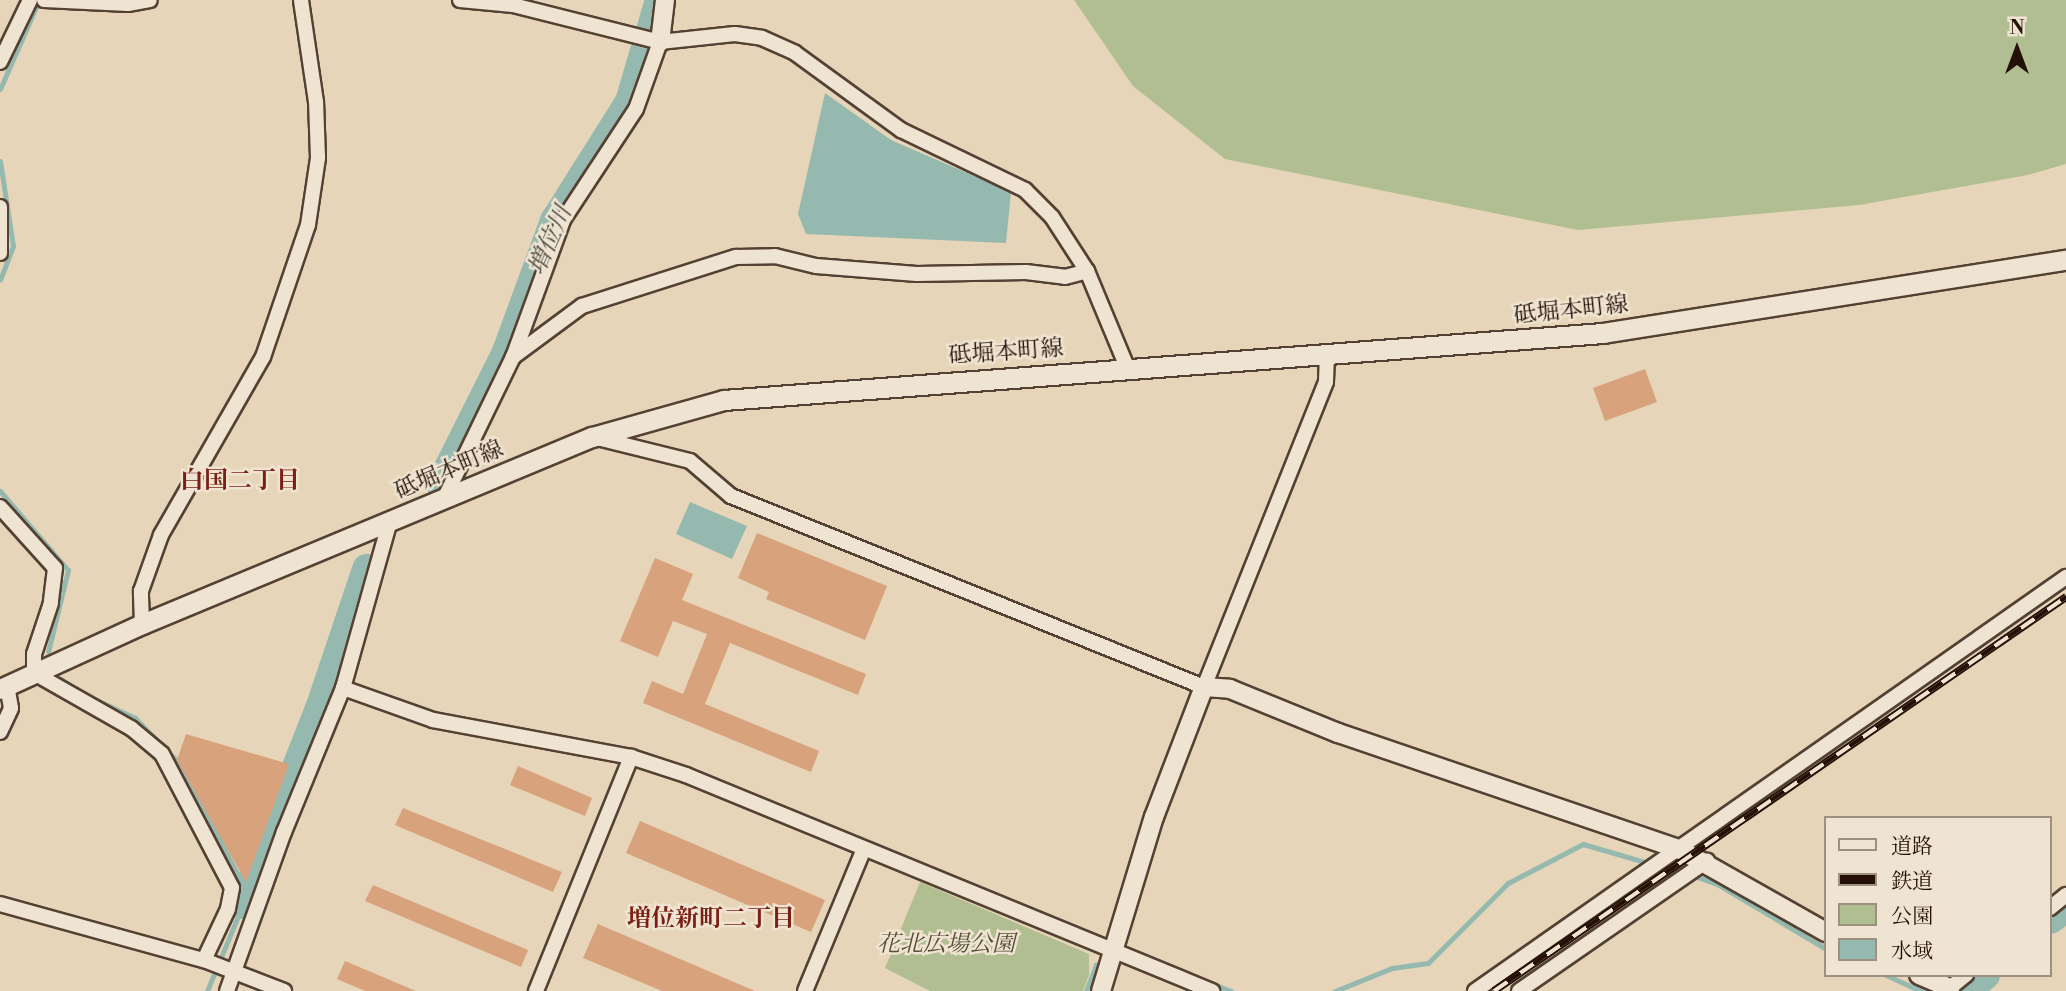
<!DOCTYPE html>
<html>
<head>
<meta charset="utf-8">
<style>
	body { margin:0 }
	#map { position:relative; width:2066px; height:991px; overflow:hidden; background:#e6d5b8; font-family:"Libre Bodoni","Noto Serif JP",serif }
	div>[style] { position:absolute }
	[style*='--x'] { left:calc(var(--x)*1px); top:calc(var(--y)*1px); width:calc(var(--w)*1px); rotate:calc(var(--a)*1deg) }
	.green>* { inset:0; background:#b1be92 }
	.water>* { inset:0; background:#96b9af }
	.stream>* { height:5px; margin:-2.5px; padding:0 2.5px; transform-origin:2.5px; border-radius:2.5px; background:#96b9af }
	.river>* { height:30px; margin:-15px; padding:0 15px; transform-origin:15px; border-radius:15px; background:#96b9af }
	.building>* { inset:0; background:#d8a27c }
	.roads { filter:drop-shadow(2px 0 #544133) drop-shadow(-2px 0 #544133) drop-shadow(0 2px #544133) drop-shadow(0 -2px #544133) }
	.minor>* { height:14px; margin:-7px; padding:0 7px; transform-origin:7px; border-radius:7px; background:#efe4d1 }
	.tertiary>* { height:18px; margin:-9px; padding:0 9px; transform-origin:9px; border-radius:9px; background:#efe4d1 }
	.secondary>* { height:19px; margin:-9.5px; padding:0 9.5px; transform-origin:9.5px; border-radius:9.5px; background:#efe4d1 }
	.rail>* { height:8px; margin-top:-4px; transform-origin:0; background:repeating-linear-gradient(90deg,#efe4d1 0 16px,#241007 0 32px); box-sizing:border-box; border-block:2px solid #241007 }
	span { translate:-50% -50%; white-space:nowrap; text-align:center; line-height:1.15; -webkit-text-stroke:5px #efe4d1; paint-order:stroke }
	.street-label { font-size:23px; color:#241007 }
	.park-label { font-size:23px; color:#554d38; font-style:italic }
	.water-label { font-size:24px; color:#4c4b42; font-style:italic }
	.neighbourhood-label { font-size:24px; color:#7a1f14; font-weight:700 }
	.legend { position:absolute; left:1824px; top:816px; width:228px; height:161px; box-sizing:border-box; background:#efe4d1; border:2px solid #9e8f80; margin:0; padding:9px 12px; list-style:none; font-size:21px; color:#241007 }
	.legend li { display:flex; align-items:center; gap:14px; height:35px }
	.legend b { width:35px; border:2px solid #9e8f80 }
	.north { position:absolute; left:1982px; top:14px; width:70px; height:70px; -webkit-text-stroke:5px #efe4d1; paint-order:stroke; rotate:0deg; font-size:19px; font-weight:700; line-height:28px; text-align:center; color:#241007 }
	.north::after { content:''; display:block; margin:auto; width:24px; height:32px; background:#241007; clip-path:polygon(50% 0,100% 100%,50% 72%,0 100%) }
</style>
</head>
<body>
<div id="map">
	<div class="green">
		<i style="clip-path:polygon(1074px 0,2066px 0,2066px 164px,2028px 175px,1859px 205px,1578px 230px,1225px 159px,1133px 86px)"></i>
		<i style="clip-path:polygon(920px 882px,1089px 954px,1089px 975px,1083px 991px,930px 991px,885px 968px)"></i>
	</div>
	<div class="water">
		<i style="clip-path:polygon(825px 93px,891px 140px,1011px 192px,1006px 243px,806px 234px,798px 214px)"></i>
		<i style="clip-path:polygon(690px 502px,747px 526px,732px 559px,676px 534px)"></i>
	</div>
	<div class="stream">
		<i style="--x:0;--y:89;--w:97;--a:-66.3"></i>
		<i style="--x:0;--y:161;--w:86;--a:81.3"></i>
		<i style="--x:13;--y:246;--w:36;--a:111"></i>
		<i style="--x:0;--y:491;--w:104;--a:49.3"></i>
		<i style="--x:68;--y:570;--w:84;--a:103.7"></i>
		<i style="--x:61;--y:679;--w:17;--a:36"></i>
		<i style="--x:90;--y:697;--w:50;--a:25"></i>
		<i style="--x:135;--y:718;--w:66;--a:45.6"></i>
		<i style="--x:181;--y:765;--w:133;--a:62.7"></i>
		<i style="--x:242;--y:883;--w:21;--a:87"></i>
		<i style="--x:243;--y:904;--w:94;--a:112.5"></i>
		<i style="--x:1692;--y:875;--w:29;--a:20"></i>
		<i style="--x:1719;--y:885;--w:125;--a:30.9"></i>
		<i style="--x:1886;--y:975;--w:31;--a:25"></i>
		<i style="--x:1914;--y:988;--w:19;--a:0"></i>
		<i style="--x:1211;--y:983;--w:22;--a:22"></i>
		<i style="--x:1960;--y:986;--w:15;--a:-11"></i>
		<i style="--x:1086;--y:991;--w:28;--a:-69"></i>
		<i style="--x:1096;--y:965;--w:10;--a:-11"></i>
		<i style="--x:1335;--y:991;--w:61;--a:-22"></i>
		<i style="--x:1392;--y:968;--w:36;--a:-8"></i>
		<i style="--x:1428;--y:963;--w:113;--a:-45"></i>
		<i style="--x:1508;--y:883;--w:85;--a:-27.5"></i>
		<i style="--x:1583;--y:844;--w:103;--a:16.3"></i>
	</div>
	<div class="river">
		<i style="--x:441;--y:484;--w:148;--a:-63.4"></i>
		<i style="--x:507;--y:352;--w:140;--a:-69.9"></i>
		<i style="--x:555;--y:221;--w:141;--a:-57.8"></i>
		<i style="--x:630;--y:102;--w:106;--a:-73.6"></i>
		<i style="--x:243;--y:904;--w:210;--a:-68.5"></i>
		<i style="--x:320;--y:709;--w:148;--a:-71.4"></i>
		<i style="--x:2050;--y:919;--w:20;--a:-37"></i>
		<i style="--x:1975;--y:983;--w:13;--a:-39"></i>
	</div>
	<div class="building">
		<i style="clip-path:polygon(1645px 369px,1657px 402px,1605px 421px,1593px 388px)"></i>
		<i style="clip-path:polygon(757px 533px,887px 586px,865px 640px,766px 599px,769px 592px,738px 578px)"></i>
		<i style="clip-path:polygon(655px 558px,693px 574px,682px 600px,866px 674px,858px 695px,730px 643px,705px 704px,819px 751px,811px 772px,643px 703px,652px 681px,683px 694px,707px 634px,673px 621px,658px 657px,620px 641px)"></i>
		<i style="clip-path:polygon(186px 734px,289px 764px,246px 882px,177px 760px)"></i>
		<i style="clip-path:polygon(518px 766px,592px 798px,585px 816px,510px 785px)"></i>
		<i style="clip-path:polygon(403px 808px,562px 872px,553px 892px,395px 825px)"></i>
		<i style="clip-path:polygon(640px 821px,825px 900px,811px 932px,626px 853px)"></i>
		<i style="clip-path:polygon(373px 885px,528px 950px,521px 967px,365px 901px)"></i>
		<i style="clip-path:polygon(598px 924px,755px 991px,662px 991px,583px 958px)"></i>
		<i style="clip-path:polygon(345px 961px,416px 991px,365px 991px,337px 979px)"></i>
	</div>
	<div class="roads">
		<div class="minor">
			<i style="--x:44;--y:0;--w:84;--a:2.7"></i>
			<i style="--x:128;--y:4;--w:22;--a:-10"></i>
			<i style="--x:460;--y:0;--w:53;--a:5.4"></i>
			<i style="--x:513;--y:5;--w:152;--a:14.1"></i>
			<i style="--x:660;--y:42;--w:75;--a:-6.1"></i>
			<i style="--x:735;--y:34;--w:27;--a:8"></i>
			<i style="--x:762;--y:38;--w:36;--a:24"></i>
			<i style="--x:795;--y:53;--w:131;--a:36"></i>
			<i style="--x:901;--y:130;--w:138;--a:25.8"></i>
			<i style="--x:1025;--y:190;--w:38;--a:45"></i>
			<i style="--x:1052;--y:217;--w:64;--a:57.1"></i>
			<i style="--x:1087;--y:271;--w:104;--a:67.4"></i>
			<i style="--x:0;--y:62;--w:69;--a:-64.2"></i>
			<i style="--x:0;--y:207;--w:46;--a:90"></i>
			<i style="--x:513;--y:357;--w:86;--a:-36.5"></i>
			<i style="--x:582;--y:306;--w:162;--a:-17.7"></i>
			<i style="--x:736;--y:257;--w:39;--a:-1"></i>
			<i style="--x:775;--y:256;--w:42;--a:13.7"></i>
			<i style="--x:816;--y:266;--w:101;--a:4.5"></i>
			<i style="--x:917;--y:274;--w:109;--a:-1.1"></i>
			<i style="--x:1026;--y:272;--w:39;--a:7"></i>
			<i style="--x:1065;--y:277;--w:23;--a:-15"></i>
			<i style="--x:593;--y:437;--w:100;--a:13.9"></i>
			<i style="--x:690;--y:461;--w:54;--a:40.5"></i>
			<i style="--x:731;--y:496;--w:510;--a:21.99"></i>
			<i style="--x:1204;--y:687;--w:328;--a:-68.2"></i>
			<i style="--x:1326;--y:382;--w:28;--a:-88"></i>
			<i style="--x:445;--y:497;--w:156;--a:-64.1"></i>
			<i style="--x:513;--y:357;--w:146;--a:-69.9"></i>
			<i style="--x:563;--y:220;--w:133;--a:-56.7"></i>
			<i style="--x:636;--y:109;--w:71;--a:-70.3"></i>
			<i style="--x:0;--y:507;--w:82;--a:48"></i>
			<i style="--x:55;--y:568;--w:35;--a:97"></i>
			<i style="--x:51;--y:603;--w:54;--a:108.4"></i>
			<i style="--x:34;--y:654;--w:19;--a:90"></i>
			<i style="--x:34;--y:673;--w:112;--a:29.6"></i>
			<i style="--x:131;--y:728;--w:40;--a:40"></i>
			<i style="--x:162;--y:754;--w:151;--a:62.4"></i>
			<i style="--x:232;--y:888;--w:21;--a:101"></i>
			<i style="--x:228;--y:909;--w:56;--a:115.2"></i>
			<i style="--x:142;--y:624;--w:33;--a:-92"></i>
			<i style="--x:141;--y:591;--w:59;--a:-70.3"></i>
			<i style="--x:161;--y:535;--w:205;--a:-60.2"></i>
			<i style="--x:263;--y:357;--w:139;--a:-71.2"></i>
			<i style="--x:308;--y:225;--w:68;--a:-81.5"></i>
			<i style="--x:318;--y:158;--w:56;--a:-92"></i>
			<i style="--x:316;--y:102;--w:103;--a:-98.4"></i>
			<i style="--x:343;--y:688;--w:96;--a:19.6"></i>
			<i style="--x:433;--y:720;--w:201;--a:10.6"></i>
			<i style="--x:631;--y:757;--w:58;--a:18.1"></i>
			<i style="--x:686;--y:775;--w:569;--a:22.33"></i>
			<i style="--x:0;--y:732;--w:26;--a:-65"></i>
			<i style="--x:11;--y:708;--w:22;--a:-100"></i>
			<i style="--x:0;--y:904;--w:212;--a:15.4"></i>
			<i style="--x:204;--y:960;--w:86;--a:21.2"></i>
			<i style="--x:2050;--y:908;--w:21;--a:-39"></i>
			<i style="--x:227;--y:991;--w:169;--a:-70.3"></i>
			<i style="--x:284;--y:832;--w:156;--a:-67.7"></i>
			<i style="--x:343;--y:688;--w:173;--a:-74.3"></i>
			<i style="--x:536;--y:991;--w:253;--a:-67.9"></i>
			<i style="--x:805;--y:991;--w:152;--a:-67.5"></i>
			<i style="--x:1475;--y:991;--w:722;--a:-35.01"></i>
			<i style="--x:1519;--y:991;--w:229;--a:-34.7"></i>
			<i style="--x:1946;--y:991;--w:26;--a:-39"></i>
		</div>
		<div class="tertiary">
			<i style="--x:660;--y:42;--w:42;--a:-83.2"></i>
			<i style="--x:1919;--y:975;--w:34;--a:23"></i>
			<i style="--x:1101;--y:991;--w:182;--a:-73.1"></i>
			<i style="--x:1154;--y:817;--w:139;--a:-69"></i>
			<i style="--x:1204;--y:687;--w:26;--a:4"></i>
			<i style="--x:1230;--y:689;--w:117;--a:22.2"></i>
			<i style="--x:1338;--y:733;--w:360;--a:18.8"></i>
			<i style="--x:1679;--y:849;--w:169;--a:29.5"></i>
		</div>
		<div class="secondary">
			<i style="--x:0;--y:689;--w:156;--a:-24.6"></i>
			<i style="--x:142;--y:624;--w:487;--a:-22.6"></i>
			<i style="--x:592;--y:437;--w:137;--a:-15.7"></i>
			<i style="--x:724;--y:400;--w:882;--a:-4.36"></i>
			<i style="--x:1603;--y:333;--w:469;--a:-9"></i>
		</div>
	</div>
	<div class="rail">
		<i style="--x:1494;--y:991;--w:695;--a:-34.56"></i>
	</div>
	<div class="street-label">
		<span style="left:1571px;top:310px;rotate:-6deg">砥堀本町線</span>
		<span style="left:1006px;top:352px;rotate:-4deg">砥堀本町線</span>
		<span style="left:449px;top:470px;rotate:-23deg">砥堀本町線</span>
	</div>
	<div class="park-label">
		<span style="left:946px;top:944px">花北広場公園</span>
	</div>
	<div class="water-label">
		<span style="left:551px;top:241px;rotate:-66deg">増位川</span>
	</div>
	<div class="neighbourhood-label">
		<span style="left:240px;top:482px">白国二丁目</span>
		<span style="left:711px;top:920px">増位新町二丁目</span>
	</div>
	<ul class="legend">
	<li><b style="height:9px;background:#efe4d1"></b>道路</li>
	<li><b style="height:9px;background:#241007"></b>鉄道</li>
	<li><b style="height:19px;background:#b1be92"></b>公園</li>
	<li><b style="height:19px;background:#96b9af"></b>水域</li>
	</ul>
	<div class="north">N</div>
</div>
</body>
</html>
